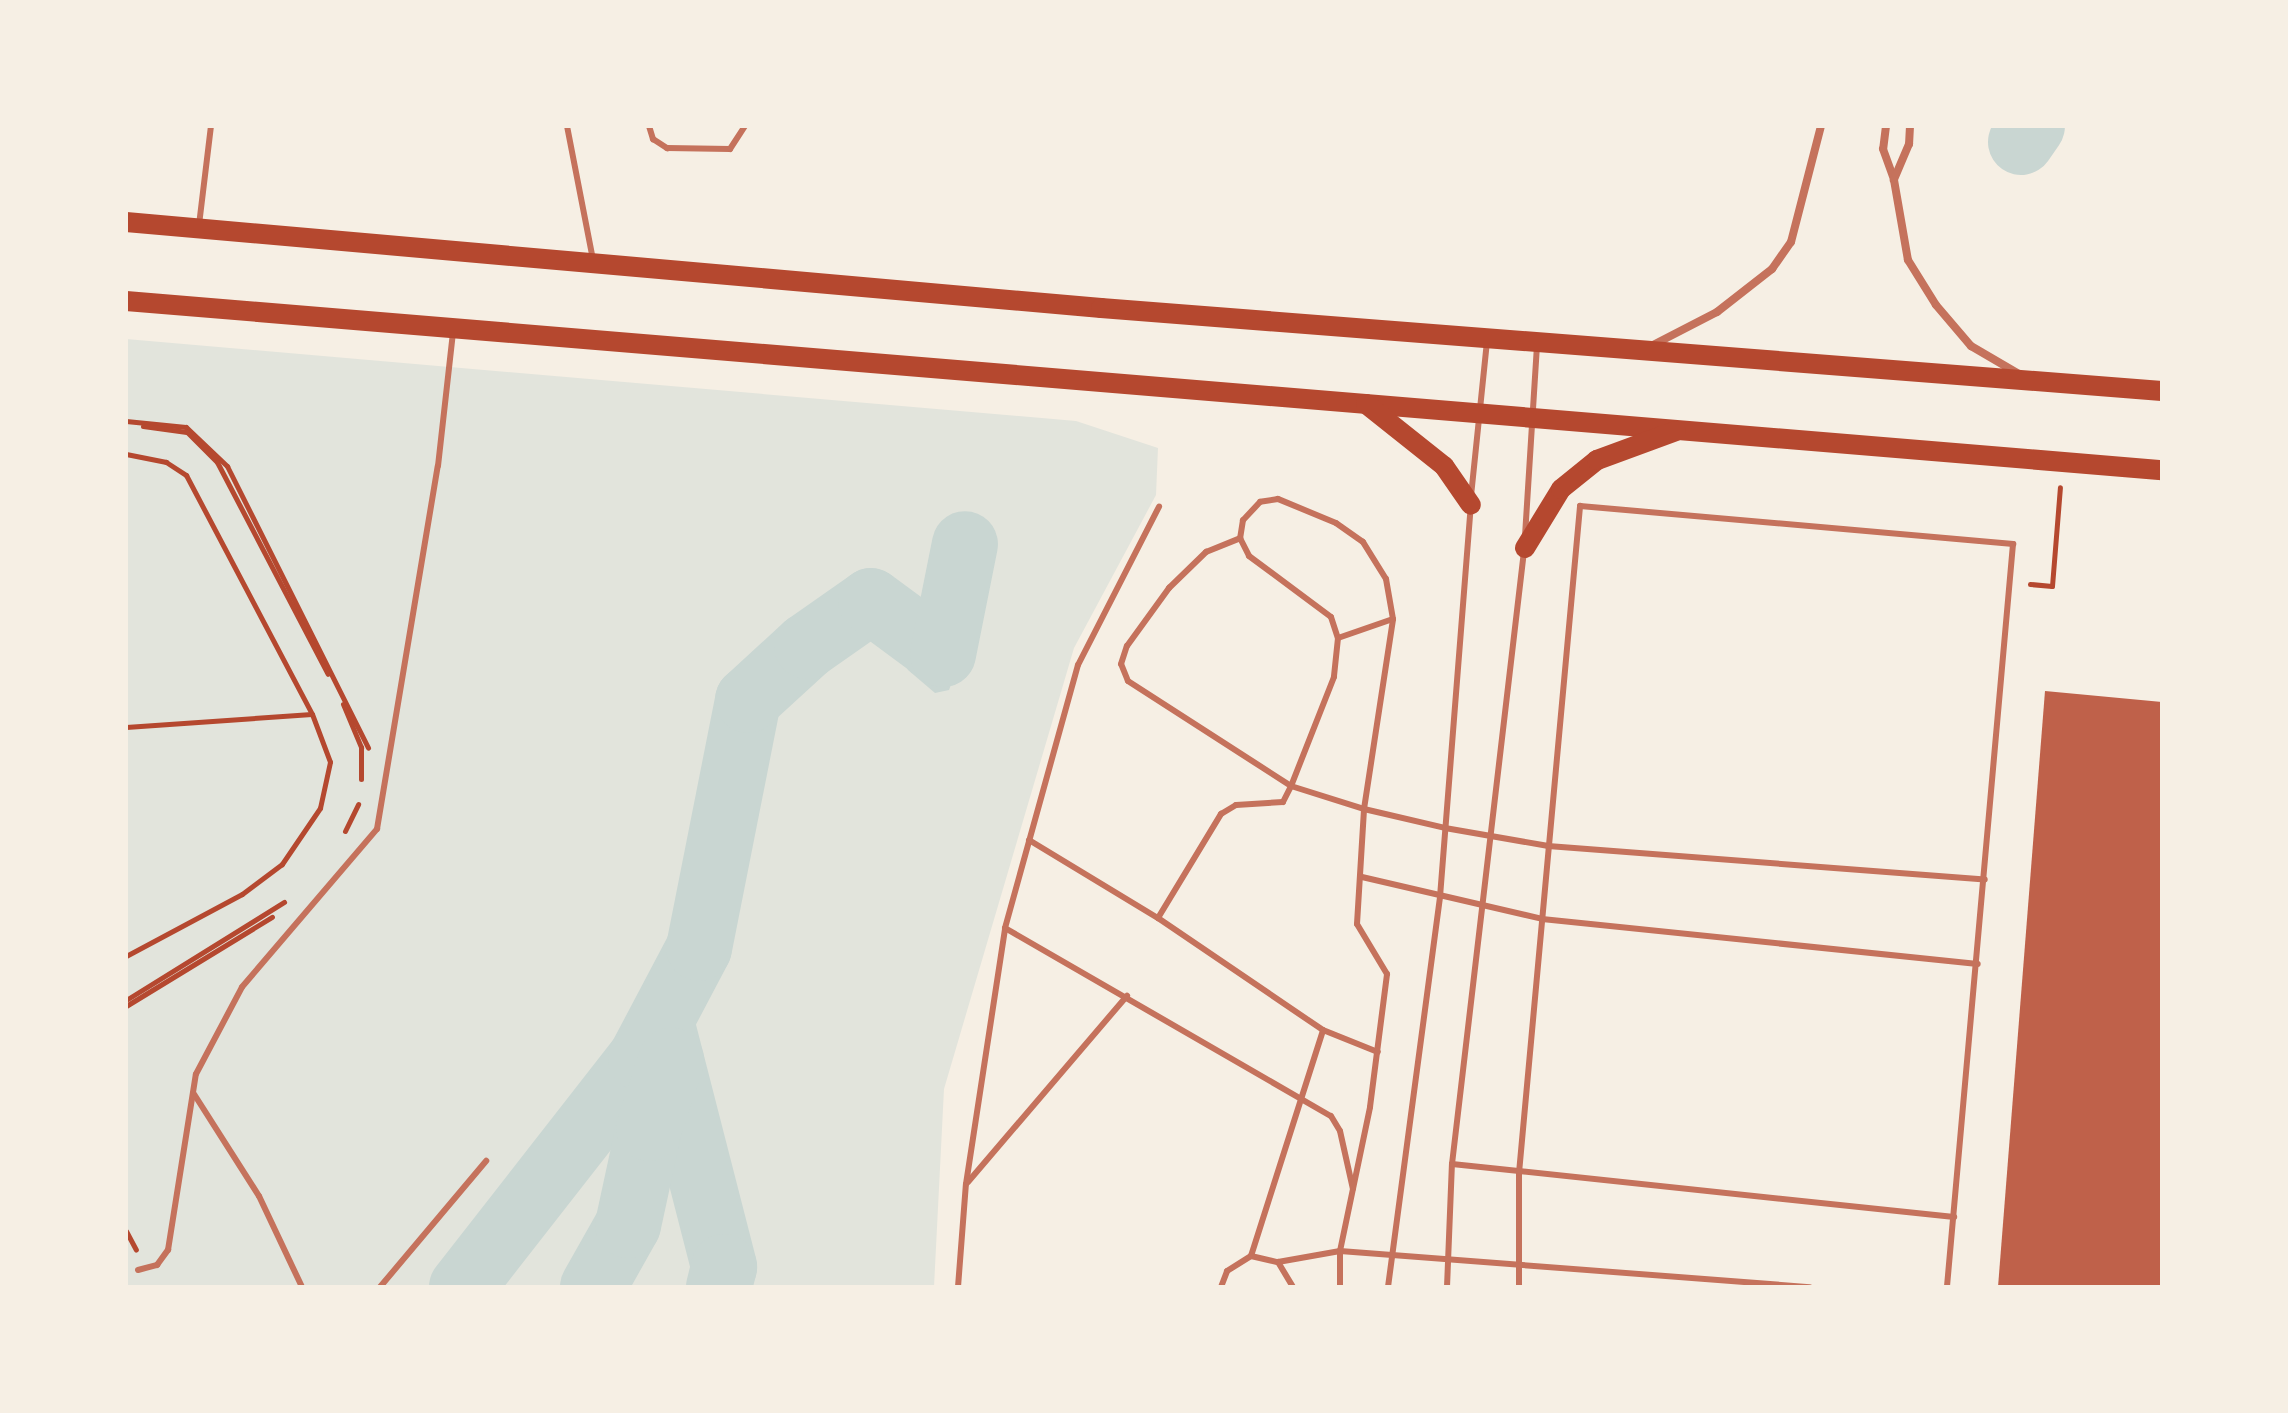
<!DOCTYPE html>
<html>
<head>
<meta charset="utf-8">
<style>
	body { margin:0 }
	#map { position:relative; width:2288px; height:1413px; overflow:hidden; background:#f6efe4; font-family:Ubuntu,sans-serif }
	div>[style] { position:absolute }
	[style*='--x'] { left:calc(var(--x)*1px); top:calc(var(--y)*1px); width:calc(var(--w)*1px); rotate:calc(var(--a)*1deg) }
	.green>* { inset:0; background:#e2e4dc }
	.water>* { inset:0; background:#c9d6d2 }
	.river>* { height:66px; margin:-33px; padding:0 33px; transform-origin:33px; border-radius:33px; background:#c9d6d2 }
	.building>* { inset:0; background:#bf614a }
	.path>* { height:5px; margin:-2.5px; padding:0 2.5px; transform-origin:2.5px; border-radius:2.5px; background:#b5482f }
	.service>* { height:6px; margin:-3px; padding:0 3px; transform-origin:3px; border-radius:3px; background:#c5725c }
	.minor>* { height:8px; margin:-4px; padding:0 4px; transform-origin:4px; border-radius:4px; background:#c5725c }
	.primary>* { height:20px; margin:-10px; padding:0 10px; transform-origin:10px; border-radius:10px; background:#b5482f }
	span { translate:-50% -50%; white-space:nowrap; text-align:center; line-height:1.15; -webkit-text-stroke:6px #f6efe4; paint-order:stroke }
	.frame { position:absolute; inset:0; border:128px solid #f6efe4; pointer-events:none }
</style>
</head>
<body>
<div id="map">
	<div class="green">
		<i style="clip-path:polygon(126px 339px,1076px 421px,1158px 448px,1156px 495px,1074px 648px,944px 1089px,934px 1287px,126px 1287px)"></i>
	</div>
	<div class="water">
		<i style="clip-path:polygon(933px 633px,956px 648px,958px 666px,949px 690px,935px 693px,908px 670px,898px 647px,902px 640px)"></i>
	</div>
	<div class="river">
		<i style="--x:2021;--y:142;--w:19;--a:-55"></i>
		<i style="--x:661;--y:1021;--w:254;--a:75.6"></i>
		<i style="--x:724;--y:1267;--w:21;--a:104"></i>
		<i style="--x:462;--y:1287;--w:291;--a:-52"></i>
		<i style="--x:641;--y:1058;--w:124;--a:-62.2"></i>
		<i style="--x:699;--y:948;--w:253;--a:-78.8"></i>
		<i style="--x:748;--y:700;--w:80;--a:-42.5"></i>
		<i style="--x:807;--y:646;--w:78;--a:-35.1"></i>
		<i style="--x:871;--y:601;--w:89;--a:36.4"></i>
		<i style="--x:943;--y:654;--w:112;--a:-78.7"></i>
		<i style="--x:593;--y:1287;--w:71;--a:-60.6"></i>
		<i style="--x:628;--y:1225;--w:99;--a:-77.8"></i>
		<i style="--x:649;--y:1128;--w:71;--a:-71.8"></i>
	</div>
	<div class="building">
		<i style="clip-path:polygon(2045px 691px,2162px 702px,2162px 1287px,1998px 1287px)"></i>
	</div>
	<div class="path">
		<i style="--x:126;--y:421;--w:60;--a:5.7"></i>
		<i style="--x:186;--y:427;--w:57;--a:43.6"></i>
		<i style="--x:227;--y:466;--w:315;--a:63.4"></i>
		<i style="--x:143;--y:426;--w:44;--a:7.8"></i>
		<i style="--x:187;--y:432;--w:42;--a:45"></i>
		<i style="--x:217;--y:462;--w:239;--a:62.4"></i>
		<i style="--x:126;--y:454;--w:41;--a:11.3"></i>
		<i style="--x:166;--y:462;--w:24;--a:33"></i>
		<i style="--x:186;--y:475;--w:270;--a:62.2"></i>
		<i style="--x:312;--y:714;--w:51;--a:69.4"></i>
		<i style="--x:330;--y:762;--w:47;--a:102.3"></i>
		<i style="--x:320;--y:808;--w:68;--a:124.2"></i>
		<i style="--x:282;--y:864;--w:50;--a:143.1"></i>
		<i style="--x:242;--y:894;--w:132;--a:151.9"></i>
		<i style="--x:2030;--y:584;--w:22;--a:5"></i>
		<i style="--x:2052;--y:586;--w:99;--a:-85.4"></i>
		<i style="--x:343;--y:704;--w:47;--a:67.3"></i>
		<i style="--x:361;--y:747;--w:32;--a:90"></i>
		<i style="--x:126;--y:727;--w:186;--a:-4"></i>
		<i style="--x:345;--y:831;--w:30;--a:-64"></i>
		<i style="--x:126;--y:1000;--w:186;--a:-31.8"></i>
		<i style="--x:126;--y:1006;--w:171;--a:-31.4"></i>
		<i style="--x:126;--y:1231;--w:21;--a:62"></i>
	</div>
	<div class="service">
		<i style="--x:567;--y:126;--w:136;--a:79"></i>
		<i style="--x:649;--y:126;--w:14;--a:73"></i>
		<i style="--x:653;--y:139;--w:17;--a:33"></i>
		<i style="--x:667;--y:148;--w:63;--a:0.9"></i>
		<i style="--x:730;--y:149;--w:27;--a:-57"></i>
		<i style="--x:199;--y:225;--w:100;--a:-83.1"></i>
		<i style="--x:1471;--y:496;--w:157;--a:-84.1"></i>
		<i style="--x:1525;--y:536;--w:189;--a:-86.4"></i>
		<i style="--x:1338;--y:638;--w:58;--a:-19.1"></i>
		<i style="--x:1029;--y:840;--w:151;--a:31.2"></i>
		<i style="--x:1158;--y:918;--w:199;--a:34.2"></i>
		<i style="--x:1323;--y:1030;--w:59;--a:21.8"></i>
		<i style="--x:1362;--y:877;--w:185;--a:13.1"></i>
		<i style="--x:1542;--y:919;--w:438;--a:5.9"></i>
		<i style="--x:1158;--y:918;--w:122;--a:-58.8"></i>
		<i style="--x:1221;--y:814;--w:17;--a:-31"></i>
		<i style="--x:1236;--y:805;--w:47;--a:-3.7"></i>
		<i style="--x:1283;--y:802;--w:18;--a:-63"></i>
		<i style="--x:1291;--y:786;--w:194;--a:-147.2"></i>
		<i style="--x:1128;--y:681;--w:18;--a:-112"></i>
		<i style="--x:1121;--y:664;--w:19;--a:-72"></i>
		<i style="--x:1127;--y:646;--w:72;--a:-54.1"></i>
		<i style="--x:1169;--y:588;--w:52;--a:-44.2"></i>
		<i style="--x:1206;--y:552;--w:37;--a:-22"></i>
		<i style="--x:1005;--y:928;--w:376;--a:30"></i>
		<i style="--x:1331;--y:1116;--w:17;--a:59"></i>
		<i style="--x:1340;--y:1131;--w:59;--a:77.4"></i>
		<i style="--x:194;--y:1094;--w:121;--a:57.5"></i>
		<i style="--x:259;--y:1196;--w:101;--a:64.7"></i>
		<i style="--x:1452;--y:1164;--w:505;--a:6.03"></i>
		<i style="--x:968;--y:1182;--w:245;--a:-49.5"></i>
		<i style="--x:1251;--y:1256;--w:237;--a:-72.3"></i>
		<i style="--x:1278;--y:1262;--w:63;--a:-10.1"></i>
		<i style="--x:1340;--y:1251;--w:471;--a:4.4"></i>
		<i style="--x:138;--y:1270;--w:20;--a:-15"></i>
		<i style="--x:157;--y:1265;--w:19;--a:-54"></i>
		<i style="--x:168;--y:1250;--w:178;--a:-81"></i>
		<i style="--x:196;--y:1074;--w:98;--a:-62.1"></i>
		<i style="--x:242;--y:987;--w:208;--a:-49.5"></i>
		<i style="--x:377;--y:829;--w:368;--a:-80.5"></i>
		<i style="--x:438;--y:466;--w:135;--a:-83.6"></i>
		<i style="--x:380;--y:1287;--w:165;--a:-49.9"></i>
		<i style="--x:958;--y:1287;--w:103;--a:-85.6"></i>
		<i style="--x:966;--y:1184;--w:259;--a:-81.3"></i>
		<i style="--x:1005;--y:928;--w:273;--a:-74.5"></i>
		<i style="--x:1078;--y:665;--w:178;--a:-62.9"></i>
		<i style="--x:1221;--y:1287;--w:17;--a:-69"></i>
		<i style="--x:1227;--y:1271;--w:28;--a:-32"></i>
		<i style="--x:1251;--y:1256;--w:28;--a:13"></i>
		<i style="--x:1278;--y:1262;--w:29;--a:59"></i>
		<i style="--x:1340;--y:1287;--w:36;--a:-90"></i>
		<i style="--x:1340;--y:1251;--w:147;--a:-78.2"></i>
		<i style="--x:1370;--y:1107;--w:134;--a:-82.7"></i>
		<i style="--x:1387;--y:974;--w:58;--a:-121"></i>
		<i style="--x:1357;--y:924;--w:115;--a:-86.5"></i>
		<i style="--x:1364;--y:809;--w:192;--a:-81.3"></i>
		<i style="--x:1393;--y:619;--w:41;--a:-99.9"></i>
		<i style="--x:1386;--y:579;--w:44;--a:-121.9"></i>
		<i style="--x:1363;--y:542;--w:33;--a:-145"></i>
		<i style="--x:1336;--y:523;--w:63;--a:-157.5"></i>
		<i style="--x:1278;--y:499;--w:18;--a:171"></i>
		<i style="--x:1260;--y:502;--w:25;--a:133"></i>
		<i style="--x:1243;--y:520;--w:18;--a:99"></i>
		<i style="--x:1240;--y:538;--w:20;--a:63"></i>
		<i style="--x:1249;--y:556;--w:102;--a:36.6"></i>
		<i style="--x:1331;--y:617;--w:22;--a:72"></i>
		<i style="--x:1338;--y:638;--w:39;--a:96"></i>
		<i style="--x:1334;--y:677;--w:117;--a:111.5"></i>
		<i style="--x:1291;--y:786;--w:77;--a:17.5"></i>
		<i style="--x:1364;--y:809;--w:83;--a:13.2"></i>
		<i style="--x:1445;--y:828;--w:105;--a:9.9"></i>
		<i style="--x:1548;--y:846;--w:438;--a:4.4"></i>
		<i style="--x:1388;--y:1287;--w:393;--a:-82.4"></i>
		<i style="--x:1440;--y:897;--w:391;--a:-85.5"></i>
		<i style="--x:1447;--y:1287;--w:123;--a:-87.7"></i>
		<i style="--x:1452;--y:1164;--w:617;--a:-83.3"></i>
		<i style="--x:1519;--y:1287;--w:114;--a:-90"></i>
		<i style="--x:1519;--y:1173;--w:670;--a:-84.77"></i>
		<i style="--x:1580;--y:506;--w:435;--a:5"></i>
		<i style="--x:2013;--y:544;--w:746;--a:95.08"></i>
	</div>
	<div class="minor">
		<i style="--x:1886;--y:126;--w:23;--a:97"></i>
		<i style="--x:1883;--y:149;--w:32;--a:70"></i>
		<i style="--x:1910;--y:126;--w:18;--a:93"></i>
		<i style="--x:1909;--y:144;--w:39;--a:113"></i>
		<i style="--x:1894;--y:180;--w:81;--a:80.1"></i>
		<i style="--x:1908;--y:260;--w:53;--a:58.1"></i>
		<i style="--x:1936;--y:305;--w:54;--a:49.5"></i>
		<i style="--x:1971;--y:346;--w:56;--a:30.3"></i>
		<i style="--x:1653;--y:345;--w:72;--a:-27.3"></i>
		<i style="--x:1717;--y:312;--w:70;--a:-38"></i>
		<i style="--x:1772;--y:269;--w:33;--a:-55"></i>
		<i style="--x:1791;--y:242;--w:120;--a:-75.5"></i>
	</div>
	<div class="primary">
		<i style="--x:126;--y:222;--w:979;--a:5.04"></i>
		<i style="--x:1101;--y:308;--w:1064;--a:4.47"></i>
		<i style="--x:126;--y:301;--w:2043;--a:4.75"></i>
		<i style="--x:1366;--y:404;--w:100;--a:38.5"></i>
		<i style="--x:1444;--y:466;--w:47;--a:55.3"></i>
		<i style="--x:1525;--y:548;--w:69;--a:-58.6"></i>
		<i style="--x:1561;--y:489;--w:46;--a:-38.9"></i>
		<i style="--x:1597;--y:460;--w:84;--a:-20.2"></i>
	</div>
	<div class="frame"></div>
</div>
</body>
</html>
